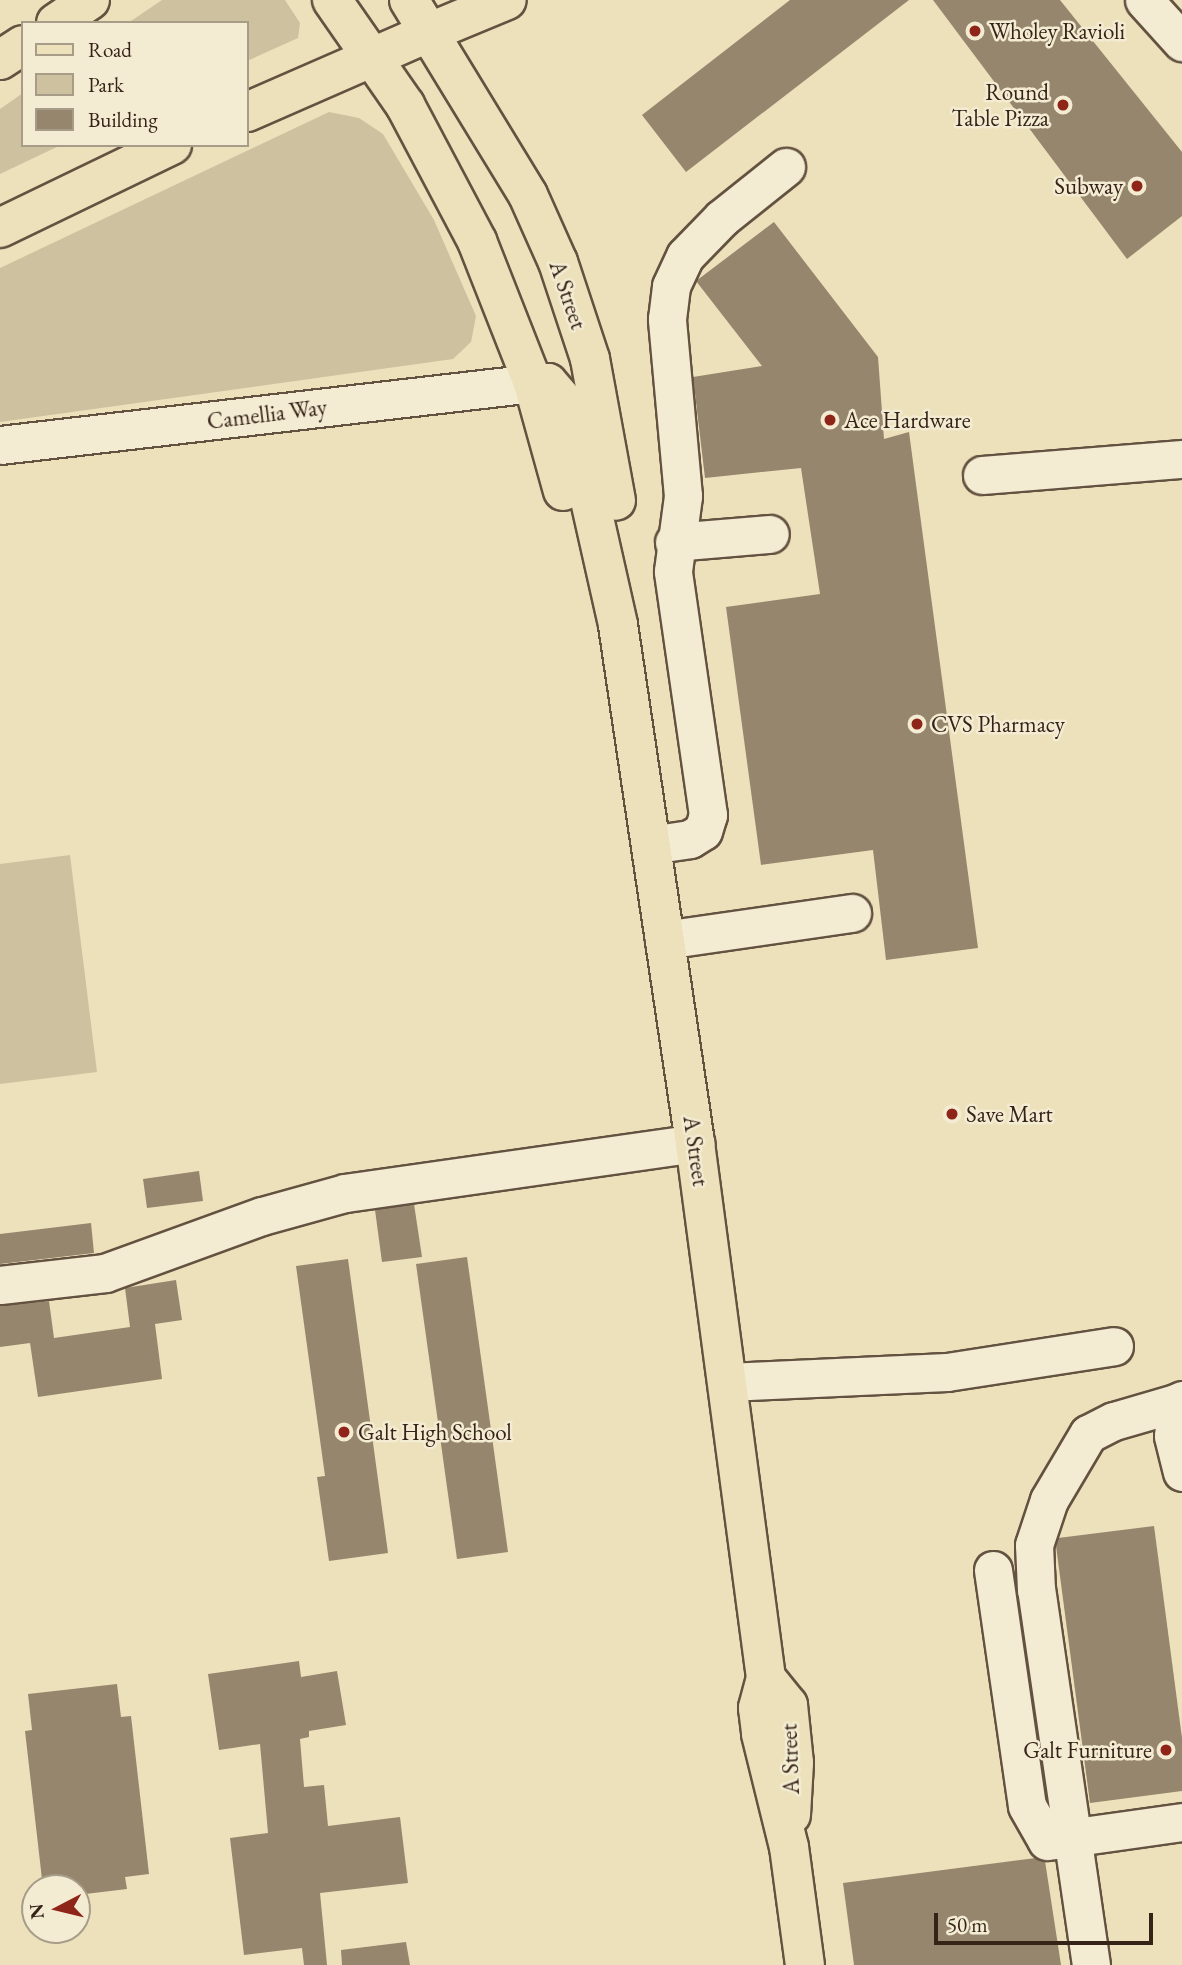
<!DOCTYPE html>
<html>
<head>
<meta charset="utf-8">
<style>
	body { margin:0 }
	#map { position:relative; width:1182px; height:1965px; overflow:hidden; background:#ede1bb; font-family:"EB Garamond",serif }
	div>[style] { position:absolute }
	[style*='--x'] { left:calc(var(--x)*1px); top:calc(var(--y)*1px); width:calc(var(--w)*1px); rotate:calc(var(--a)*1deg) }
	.green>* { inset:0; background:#cec19f }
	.building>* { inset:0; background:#95866d }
	.roads { filter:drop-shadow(2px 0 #645241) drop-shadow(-2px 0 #645241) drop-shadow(0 2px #645241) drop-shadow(0 -2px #645241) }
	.minor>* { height:37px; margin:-18.5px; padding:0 18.5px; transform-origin:18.5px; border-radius:18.5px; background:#f3ecd3 }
	.major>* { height:38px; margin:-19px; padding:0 19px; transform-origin:19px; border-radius:19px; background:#ede1bb }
	.highway>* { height:38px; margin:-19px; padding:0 19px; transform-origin:19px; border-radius:19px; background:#ede1bb }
	.dots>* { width:19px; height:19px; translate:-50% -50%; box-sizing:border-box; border:4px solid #f3ecd3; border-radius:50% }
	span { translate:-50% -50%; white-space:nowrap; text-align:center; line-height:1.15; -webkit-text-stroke:5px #f3ecd3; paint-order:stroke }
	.poi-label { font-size:23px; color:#362318 }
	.left { translate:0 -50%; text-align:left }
	.right { translate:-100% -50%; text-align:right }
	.street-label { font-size:23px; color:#362318 }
	.legend { position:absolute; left:21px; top:21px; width:228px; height:126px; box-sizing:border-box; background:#f3ecd3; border:2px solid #a79c88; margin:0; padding:9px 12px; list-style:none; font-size:21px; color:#362318 }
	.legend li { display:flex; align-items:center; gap:14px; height:35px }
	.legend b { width:35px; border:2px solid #a79c88 }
	.north { position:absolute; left:21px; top:1874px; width:70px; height:70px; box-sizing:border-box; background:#f3ecd3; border:2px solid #a79c88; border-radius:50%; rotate:263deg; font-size:19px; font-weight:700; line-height:28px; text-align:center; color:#362318 }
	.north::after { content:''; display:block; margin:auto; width:24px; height:32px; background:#8f2418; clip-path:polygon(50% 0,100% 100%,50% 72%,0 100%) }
	.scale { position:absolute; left:934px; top:1913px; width:219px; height:32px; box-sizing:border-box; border:4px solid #362318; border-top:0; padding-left:9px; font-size:21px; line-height:24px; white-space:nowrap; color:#362318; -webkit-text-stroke:5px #f3ecd3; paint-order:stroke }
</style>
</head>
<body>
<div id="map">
	<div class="green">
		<i style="clip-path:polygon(162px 0,285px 0,300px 23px,298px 38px,247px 61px,247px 23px,128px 23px)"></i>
		<i style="clip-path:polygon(23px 93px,23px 145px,61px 145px,0 174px,0 109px)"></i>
		<i style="clip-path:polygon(329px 112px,359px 118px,383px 134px,434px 220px,476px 316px,471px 342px,453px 359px,0 422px,0 268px)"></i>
		<i style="clip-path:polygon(70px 855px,97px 1072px,0 1084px,0 864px)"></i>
	</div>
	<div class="building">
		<i style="clip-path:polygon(790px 0,909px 0,686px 172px,642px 115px)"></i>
		<i style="clip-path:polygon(933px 0,1060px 0,1182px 152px,1182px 216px,1127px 259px)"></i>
		<i style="clip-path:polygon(774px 222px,878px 357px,884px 439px,909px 432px,978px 948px,886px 960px,873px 850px,761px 865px,726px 607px,820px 594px,801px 468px,705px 478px,693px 377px,762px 366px,696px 281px)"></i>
		<i style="clip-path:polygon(199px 1171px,203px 1201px,147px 1208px,143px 1179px)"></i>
		<i style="clip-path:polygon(414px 1204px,422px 1257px,382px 1262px,375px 1210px)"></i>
		<i style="clip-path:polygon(91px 1223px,94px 1253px,0 1264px,0 1234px)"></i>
		<i style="clip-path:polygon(467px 1257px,508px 1552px,457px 1559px,416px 1264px)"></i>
		<i style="clip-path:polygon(348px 1259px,388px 1553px,329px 1561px,317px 1477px,325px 1476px,296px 1266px)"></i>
		<i style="clip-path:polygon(176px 1280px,182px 1320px,155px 1324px,162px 1379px,38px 1397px,30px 1343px,0 1347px,0 1306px,49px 1301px,54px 1338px,130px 1327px,125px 1288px)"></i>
		<i style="clip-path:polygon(1154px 1526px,1182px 1738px,1182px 1791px,1090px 1803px,1056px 1546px,1058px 1538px)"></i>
		<i style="clip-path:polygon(299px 1661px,301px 1677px,337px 1671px,346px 1725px,309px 1731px,309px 1737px,300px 1739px,304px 1787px,324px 1785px,328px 1826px,400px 1817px,408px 1883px,320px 1893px,327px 1965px,304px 1965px,302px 1948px,244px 1955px,230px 1838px,268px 1833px,260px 1744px,219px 1750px,208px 1674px)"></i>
		<i style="clip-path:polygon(117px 1684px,121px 1717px,131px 1716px,149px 1874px,125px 1877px,127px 1889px,77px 1895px,77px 1888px,71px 1885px,43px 1888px,25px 1731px,32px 1730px,28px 1694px)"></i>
		<i style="clip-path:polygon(1036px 1858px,1045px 1861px,1061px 1965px,854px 1965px,843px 1883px)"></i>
		<i style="clip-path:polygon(406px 1942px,410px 1965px,342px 1965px,341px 1950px)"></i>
	</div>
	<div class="roads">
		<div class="minor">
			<i style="--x:1144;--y:0;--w:57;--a:47.9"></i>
			<i style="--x:0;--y:445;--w:537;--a:-6.63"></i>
			<i style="--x:982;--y:475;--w:201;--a:-4.6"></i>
			<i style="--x:674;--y:542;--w:96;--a:-4.8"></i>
			<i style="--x:650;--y:845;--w:40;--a:-8.5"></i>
			<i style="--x:690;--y:839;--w:15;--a:-32"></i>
			<i style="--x:703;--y:831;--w:17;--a:-73"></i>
			<i style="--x:708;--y:815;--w:246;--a:-98.2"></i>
			<i style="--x:673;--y:571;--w:76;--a:-82.4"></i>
			<i style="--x:683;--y:496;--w:178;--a:-95.2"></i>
			<i style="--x:667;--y:319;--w:33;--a:-83"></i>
			<i style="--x:671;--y:286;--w:33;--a:-65"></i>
			<i style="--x:685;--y:256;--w:53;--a:-45.8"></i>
			<i style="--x:722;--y:218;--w:82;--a:-38.6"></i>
			<i style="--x:664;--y:940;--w:190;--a:-8.2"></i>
			<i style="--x:0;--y:1285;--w:106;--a:-6.5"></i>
			<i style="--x:105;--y:1273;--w:167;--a:-20"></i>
			<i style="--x:262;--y:1216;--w:86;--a:-15.5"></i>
			<i style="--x:345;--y:1193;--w:354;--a:-8.1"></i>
			<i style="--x:727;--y:1382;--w:220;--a:-2.6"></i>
			<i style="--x:947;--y:1372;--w:169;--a:-8.8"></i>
			<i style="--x:1182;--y:1400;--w:7;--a:153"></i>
			<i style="--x:1176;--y:1403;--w:33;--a:95"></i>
			<i style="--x:1173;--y:1436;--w:37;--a:76"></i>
			<i style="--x:993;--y:1570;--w:238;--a:81.8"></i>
			<i style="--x:1027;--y:1806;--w:40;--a:60.3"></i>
			<i style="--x:1047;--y:1841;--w:136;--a:-8"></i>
			<i style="--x:1091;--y:1965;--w:379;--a:-98.3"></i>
			<i style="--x:1036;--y:1590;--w:45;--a:-92.5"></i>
			<i style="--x:1034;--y:1545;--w:47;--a:-71.6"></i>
			<i style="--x:1049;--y:1500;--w:77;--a:-59.4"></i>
			<i style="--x:1088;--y:1434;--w:29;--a:-27"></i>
			<i style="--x:1114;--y:1421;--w:65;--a:-16.2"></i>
		</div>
		<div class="major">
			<i style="--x:332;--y:0;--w:128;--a:55.2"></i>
			<i style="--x:405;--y:105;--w:154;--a:62.1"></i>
			<i style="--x:477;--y:241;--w:153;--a:68.5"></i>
			<i style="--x:533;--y:383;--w:112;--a:74.5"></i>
			<i style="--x:409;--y:0;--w:228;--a:58.6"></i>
			<i style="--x:528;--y:195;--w:73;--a:65.9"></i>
			<i style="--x:558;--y:262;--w:102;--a:71.7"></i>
			<i style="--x:590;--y:359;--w:144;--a:79.6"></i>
			<i style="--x:430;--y:32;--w:83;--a:-22.6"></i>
			<i style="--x:533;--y:383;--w:15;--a:0"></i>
			<i style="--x:548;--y:383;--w:32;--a:49"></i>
			<i style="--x:569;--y:407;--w:223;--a:77.3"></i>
			<i style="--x:618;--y:625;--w:524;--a:81.54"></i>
			<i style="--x:695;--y:1143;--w:540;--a:82.44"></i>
			<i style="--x:766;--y:1678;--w:31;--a:105"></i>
			<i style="--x:758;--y:1708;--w:26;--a:83"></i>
			<i style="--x:761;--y:1734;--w:116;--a:76.1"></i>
			<i style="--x:789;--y:1847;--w:119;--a:82.3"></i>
			<i style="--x:766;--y:1678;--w:35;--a:51"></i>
			<i style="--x:788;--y:1705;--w:58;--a:84.1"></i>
			<i style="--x:794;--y:1763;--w:52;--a:93.3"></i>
		</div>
		<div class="highway">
			<i style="--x:56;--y:23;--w:41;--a:-34.1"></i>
			<i style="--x:0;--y:60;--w:27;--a:-33"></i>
			<i style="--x:247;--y:112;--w:200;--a:-23.6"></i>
			<i style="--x:0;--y:228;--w:191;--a:-25.8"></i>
		</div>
	</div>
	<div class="dots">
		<i style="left:975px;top:31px;background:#8f2418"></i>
		<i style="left:1063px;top:105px;background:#8f2418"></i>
		<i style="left:1137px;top:186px;background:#8f2418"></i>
		<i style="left:830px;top:420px;background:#8f2418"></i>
		<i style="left:917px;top:724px;background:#8f2418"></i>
		<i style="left:952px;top:1114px;background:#8f2418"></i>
		<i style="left:344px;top:1432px;background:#8f2418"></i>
		<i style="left:1166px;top:1750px;background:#8f2418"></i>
	</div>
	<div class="poi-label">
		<span class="left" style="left:989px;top:31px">Wholey Ravioli</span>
		<span class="right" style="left:1049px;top:105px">Round<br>Table Pizza</span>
		<span class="right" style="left:1123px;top:186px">Subway</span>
		<span class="left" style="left:844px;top:420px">Ace Hardware</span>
		<span class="left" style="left:931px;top:724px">CVS Pharmacy</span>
		<span class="left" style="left:966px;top:1114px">Save Mart</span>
		<span class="left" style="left:358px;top:1432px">Galt High School</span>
		<span class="right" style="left:1152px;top:1750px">Galt Furniture</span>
	</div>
	<div class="street-label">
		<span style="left:568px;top:295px;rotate:71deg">A Street</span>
		<span style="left:267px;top:414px;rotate:-7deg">Camellia Way</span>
		<span style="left:696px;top:1151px;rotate:82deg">A Street</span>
		<span style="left:790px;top:1759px;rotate:-92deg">A Street</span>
	</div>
	<ul class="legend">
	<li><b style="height:9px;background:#ede1bb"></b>Road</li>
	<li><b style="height:19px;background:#cec19f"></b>Park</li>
	<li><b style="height:19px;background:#95866d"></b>Building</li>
	</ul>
	<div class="north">N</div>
	<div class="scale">50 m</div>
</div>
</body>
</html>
